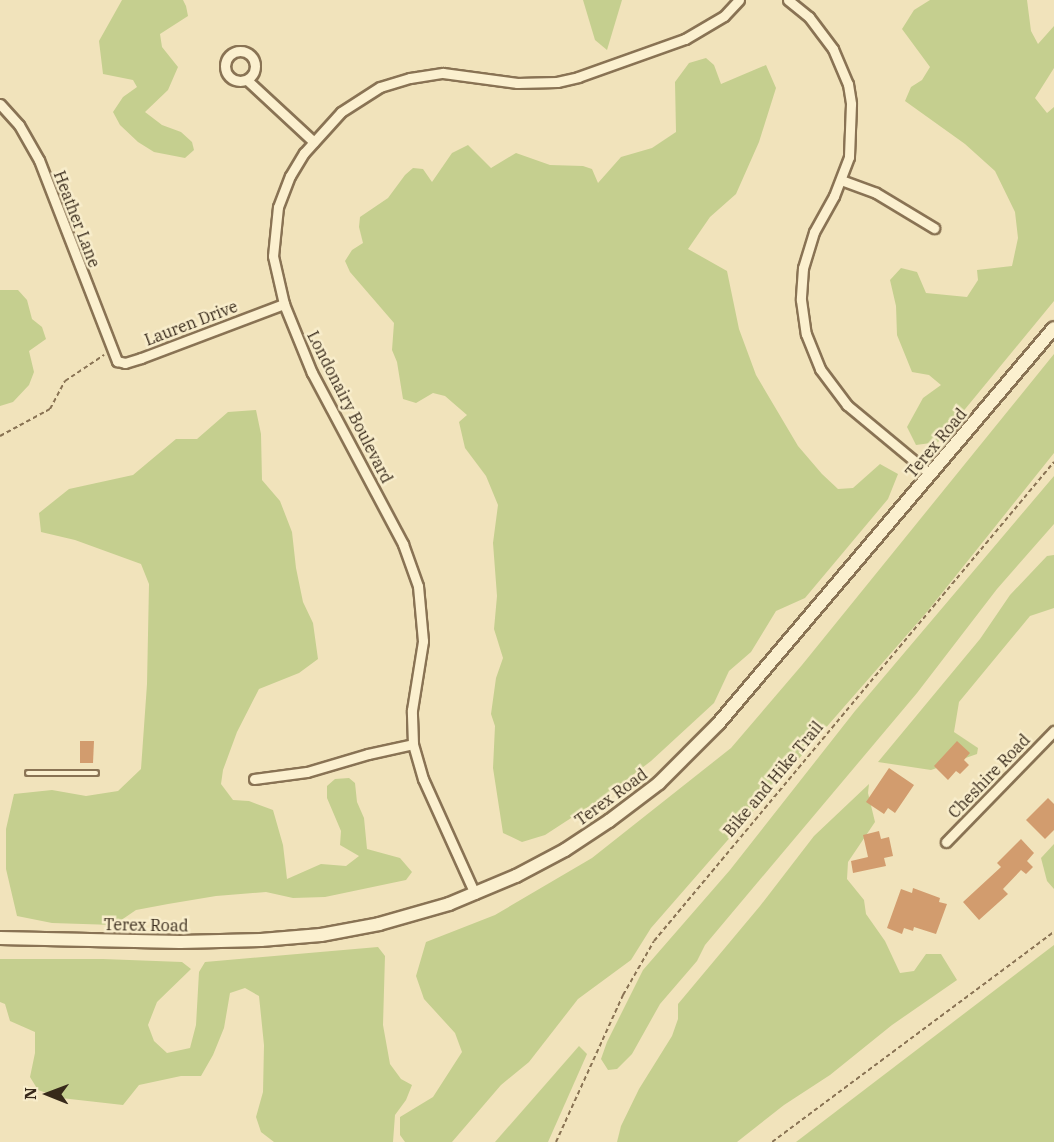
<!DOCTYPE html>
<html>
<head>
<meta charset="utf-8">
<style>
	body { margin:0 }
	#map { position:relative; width:1054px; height:1142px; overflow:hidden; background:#f1e3bb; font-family:"IBM Plex Serif",serif }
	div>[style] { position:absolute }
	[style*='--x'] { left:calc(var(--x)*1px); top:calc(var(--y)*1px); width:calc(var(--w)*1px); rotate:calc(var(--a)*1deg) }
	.green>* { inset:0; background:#c5cf8f }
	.building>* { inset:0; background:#d29c6e }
	.path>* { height:2px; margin-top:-1px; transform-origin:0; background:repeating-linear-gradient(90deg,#897354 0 4.5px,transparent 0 7.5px) }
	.roads { filter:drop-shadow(2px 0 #897354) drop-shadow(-2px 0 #897354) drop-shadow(0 2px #897354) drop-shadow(0 -2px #897354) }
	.service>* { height:4.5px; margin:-2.25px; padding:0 2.25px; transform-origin:2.25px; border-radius:2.25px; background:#fbf0cf }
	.minor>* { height:9px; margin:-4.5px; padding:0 4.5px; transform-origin:4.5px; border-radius:4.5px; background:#fbf0cf }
	.minor>.ring { margin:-4.5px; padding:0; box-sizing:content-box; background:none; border:9px solid #fbf0cf; border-radius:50% }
	.secondary>* { height:12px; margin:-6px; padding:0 6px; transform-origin:6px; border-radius:6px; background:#fbf0cf }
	span { translate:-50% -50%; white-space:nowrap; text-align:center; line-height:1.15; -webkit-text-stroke:5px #f8edcb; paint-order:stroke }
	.street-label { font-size:16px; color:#37291a }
	.north { position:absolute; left:18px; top:1064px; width:60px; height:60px; -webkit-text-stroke:4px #f8edcb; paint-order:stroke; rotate:271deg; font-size:16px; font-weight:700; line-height:24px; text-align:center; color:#37291a }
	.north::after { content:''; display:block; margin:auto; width:21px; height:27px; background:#37291a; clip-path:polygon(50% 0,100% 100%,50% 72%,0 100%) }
</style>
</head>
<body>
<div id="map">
	<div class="green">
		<i style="clip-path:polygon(122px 0,183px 0,186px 6px,188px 16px,160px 34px,162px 47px,178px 67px,168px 90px,145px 112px,162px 125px,181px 132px,192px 142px,194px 150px,185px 158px,154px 152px,138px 142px,120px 125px,113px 112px,123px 97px,137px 87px,133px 80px,103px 74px,99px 41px)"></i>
		<i style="clip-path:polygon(583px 0,622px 0,607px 50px,595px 40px)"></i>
		<i style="clip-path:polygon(930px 0,1027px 0,1031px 31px,1038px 44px,1054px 26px,1054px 68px,1035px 98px,1047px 113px,1054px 107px,1054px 301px,938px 442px,916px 445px,907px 427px,923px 398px,941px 385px,929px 375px,912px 372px,897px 335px,896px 306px,890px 280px,901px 268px,917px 272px,926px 293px,967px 297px,978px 280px,977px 270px,1012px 266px,1018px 238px,1015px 212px,995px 171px,965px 144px,905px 101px,911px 87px,922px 80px,930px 67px,902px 29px,914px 10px)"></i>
		<i style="clip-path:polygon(706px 58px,714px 65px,721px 84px,766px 65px,776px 88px,759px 142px,736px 194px,710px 217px,688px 249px,727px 271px,739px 329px,756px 375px,798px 446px,822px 474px,838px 489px,853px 488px,880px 464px,898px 474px,888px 499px,805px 598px,776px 611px,751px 652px,729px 671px,714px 703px,651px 761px,608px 794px,545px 835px,522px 842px,503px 833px,493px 768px,495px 726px,491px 714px,496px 678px,503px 658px,494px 629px,497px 596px,493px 543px,498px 505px,486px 476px,465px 448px,459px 422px,467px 415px,445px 396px,433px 393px,416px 403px,403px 399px,397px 362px,392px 350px,394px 323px,350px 272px,345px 261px,352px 250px,363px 243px,359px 227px,360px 217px,388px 198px,405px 175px,413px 168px,423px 169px,432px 182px,452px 153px,468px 145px,491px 168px,516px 153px,550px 165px,583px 166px,592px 169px,598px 183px,621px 157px,652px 148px,676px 132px,675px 82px,689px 63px)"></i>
		<i style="clip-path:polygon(0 290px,18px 290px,27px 300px,32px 319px,42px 327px,46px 339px,29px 351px,34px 372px,29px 385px,13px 402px,0 406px)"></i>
		<i style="clip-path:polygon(1054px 354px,1054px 453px,926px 613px,651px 928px,631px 960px,578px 999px,529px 1062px,501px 1085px,452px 1142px,405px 1142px,400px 1135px,400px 1117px,433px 1097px,462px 1052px,455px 1033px,424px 999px,416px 976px,426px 942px,495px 915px,592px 858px,731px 748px,802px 665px)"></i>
		<i style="clip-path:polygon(256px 410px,261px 434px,262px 480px,280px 501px,292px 532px,296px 568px,303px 602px,313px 623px,318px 659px,299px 673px,259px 689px,237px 732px,223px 770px,221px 784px,233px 800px,249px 801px,273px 810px,283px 845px,287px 879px,321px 864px,346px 866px,359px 856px,340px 845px,341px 831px,327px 798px,327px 786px,335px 779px,349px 778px,355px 783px,357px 802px,364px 818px,367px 849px,400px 858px,412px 872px,406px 880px,325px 897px,293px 898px,266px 892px,216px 896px,168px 904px,136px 910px,114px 925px,52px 923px,17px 916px,6px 869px,6px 829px,14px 794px,52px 790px,86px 796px,118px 791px,141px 769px,147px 684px,149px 584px,141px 564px,75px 540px,41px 532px,39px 513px,69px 489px,133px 475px,176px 439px,197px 439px,228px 412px)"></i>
		<i style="clip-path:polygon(1054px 476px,1054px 524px,997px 589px,917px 693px,705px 945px,697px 961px,660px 1004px,632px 1054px,617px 1069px,608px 1070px,601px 1059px,607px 1042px,643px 970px,730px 870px,855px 711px)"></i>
		<i style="clip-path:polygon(1054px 555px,1054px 608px,1030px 616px,959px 702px,954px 732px,978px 748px,977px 754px,931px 770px,878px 762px,980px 639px,1010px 595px,1047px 556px)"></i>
		<i style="clip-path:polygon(869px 784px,868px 793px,875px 822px,848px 862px,847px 879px,864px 900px,866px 914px,885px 941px,900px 973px,914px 971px,926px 954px,941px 954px,957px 980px,892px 1025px,830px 1075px,784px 1105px,737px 1142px,617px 1142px,621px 1126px,639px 1089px,672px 1036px,678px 1019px,678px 1004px,760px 906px,814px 836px)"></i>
		<i style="clip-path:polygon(1054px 844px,1054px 889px,1047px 881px,1041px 858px)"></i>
		<i style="clip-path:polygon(1054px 945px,1054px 1142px,796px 1142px)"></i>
		<i style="clip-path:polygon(378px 947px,385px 956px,383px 1025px,390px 1064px,401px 1079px,412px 1085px,406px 1100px,395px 1115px,393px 1142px,274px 1142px,261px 1132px,256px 1117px,263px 1092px,264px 1045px,259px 996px,245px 988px,230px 993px,224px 1028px,213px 1055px,201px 1076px,181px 1076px,139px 1085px,123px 1105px,61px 1098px,38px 1090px,30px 1077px,35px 1053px,35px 1032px,10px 1021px,5px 1004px,0 1002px,0 959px,103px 959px,182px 962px,191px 969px,157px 1002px,148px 1025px,154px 1041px,167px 1053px,190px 1048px,196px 1025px,199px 972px,205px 962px)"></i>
		<i style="clip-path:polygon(579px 1046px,587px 1054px,548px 1142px,495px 1142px)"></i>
	</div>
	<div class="building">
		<i style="clip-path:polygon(80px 741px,94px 741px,93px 763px,80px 763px)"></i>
		<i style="clip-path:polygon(957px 741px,970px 753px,964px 760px,969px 765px,960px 774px,956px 771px,948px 780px,934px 766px)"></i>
		<i style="clip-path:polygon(889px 768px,914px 785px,895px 813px,888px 808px,884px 814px,866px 802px)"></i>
		<i style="clip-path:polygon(1048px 798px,1054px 804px,1054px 830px,1045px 839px,1026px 820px)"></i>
		<i style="clip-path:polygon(879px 831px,881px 839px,889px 837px,893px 856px,884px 858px,886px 866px,853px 873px,851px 861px,868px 857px,863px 835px)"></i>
		<i style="clip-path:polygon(1021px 839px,1034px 853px,1027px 861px,1033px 867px,1026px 874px,1021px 870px,1003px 889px,1008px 894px,979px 920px,963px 902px,1001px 867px,997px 863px)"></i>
		<i style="clip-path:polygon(913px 888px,940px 898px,939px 902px,947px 904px,936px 934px,914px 927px,913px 931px,904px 928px,902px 934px,887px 928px,901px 889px,912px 893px)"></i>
	</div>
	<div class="path">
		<i style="--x:0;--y:436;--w:57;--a:-28.4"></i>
		<i style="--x:50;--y:409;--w:32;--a:-62"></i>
		<i style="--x:65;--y:381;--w:47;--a:-33.7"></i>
		<i style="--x:556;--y:1142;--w:162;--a:-65.5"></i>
		<i style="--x:623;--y:995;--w:62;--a:-60.1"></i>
		<i style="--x:654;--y:941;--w:624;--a:-50.14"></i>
		<i style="--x:772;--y:1142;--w:352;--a:-36.7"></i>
	</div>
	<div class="roads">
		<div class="service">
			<i style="--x:28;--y:773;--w:68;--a:0"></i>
		</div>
		<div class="minor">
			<i style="--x:788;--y:0;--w:27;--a:39"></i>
			<i style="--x:809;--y:17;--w:40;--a:53"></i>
			<i style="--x:833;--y:49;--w:38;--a:67"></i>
			<i style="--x:848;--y:84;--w:20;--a:81"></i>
			<i style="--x:851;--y:104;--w:53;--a:92.2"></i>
			<i style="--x:849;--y:157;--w:42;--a:111"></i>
			<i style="--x:834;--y:196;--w:41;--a:119.1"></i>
			<i style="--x:814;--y:232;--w:38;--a:107"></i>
			<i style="--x:803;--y:268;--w:32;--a:94"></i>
			<i style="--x:801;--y:300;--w:34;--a:82"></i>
			<i style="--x:806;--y:334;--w:38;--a:68"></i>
			<i style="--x:820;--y:369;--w:45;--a:53.1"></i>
			<i style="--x:847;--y:405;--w:108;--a:39.7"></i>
			<i class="ring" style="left:225px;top:51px;width:21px;height:21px"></i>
			<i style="--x:247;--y:80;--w:91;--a:42.8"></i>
			<i style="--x:0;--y:104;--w:28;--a:48"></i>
			<i style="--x:19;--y:125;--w:40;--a:60.3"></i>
			<i style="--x:39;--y:160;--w:216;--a:68.8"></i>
			<i style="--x:117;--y:361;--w:8;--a:14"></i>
			<i style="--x:125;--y:363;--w:17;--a:-17"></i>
			<i style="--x:141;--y:358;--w:153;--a:-20.7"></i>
			<i style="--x:841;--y:180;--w:37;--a:20"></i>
			<i style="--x:876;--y:193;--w:68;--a:31.1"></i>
			<i style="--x:254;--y:779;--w:53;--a:-7.5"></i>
			<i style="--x:307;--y:772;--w:64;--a:-16.4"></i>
			<i style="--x:368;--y:754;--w:46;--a:-12.5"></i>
			<i style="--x:946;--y:842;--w:155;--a:-45.8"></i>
			<i style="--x:475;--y:894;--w:126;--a:-114.3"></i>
			<i style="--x:423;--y:779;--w:36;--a:-106"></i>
			<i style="--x:413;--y:744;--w:34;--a:-92"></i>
			<i style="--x:412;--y:710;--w:70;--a:-80.9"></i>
			<i style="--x:423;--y:641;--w:55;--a:-95.2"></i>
			<i style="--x:418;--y:586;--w:45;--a:-109.7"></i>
			<i style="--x:403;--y:544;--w:194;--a:-118"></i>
			<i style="--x:312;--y:373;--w:74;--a:-112.1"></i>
			<i style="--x:284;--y:304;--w:49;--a:-102.9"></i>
			<i style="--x:273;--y:256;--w:49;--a:-84.2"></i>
			<i style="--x:278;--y:207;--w:33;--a:-69"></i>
			<i style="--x:290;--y:176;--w:27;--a:-59"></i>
			<i style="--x:304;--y:153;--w:55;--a:-47.9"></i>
			<i style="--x:341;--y:112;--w:46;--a:-32.7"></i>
			<i style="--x:380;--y:87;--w:31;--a:-17"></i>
			<i style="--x:410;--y:78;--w:33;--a:-9"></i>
			<i style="--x:443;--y:73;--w:75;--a:7.7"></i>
			<i style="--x:517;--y:83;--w:40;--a:-1.4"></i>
			<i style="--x:557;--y:82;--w:22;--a:-13"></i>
			<i style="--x:578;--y:77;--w:114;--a:-19.6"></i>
			<i style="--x:685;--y:39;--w:45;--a:-30.5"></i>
			<i style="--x:724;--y:16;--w:22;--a:-47"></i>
		</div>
		<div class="secondary">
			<i style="--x:0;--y:938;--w:180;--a:1.3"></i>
			<i style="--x:180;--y:942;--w:81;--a:-1.4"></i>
			<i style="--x:261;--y:940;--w:60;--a:-4.8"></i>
			<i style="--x:321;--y:935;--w:59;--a:-10.7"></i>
			<i style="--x:379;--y:924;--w:73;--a:-15.9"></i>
			<i style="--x:449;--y:904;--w:73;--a:-22.7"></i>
			<i style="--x:516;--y:876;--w:55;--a:-28"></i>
			<i style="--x:565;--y:850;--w:53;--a:-33.4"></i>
			<i style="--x:609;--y:821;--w:63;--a:-37.2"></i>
			<i style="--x:659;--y:783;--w:83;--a:-45"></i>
			<i style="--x:718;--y:724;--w:519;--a:-49.69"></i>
		</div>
	</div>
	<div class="street-label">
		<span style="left:77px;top:219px;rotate:69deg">Heather Lane</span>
		<span style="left:191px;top:323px;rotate:-21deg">Lauren Drive</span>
		<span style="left:350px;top:407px;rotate:63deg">Londonairy Boulevard</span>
		<span style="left:936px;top:443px;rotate:-50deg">Terex Road</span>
		<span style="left:989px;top:776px;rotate:-46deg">Cheshire Road</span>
		<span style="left:773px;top:779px;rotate:-50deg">Bike and Hike Trail</span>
		<span style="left:611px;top:797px;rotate:-36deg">Terex Road</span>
		<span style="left:146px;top:925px;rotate:1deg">Terex Road</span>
	</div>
	<div class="north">N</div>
</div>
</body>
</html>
